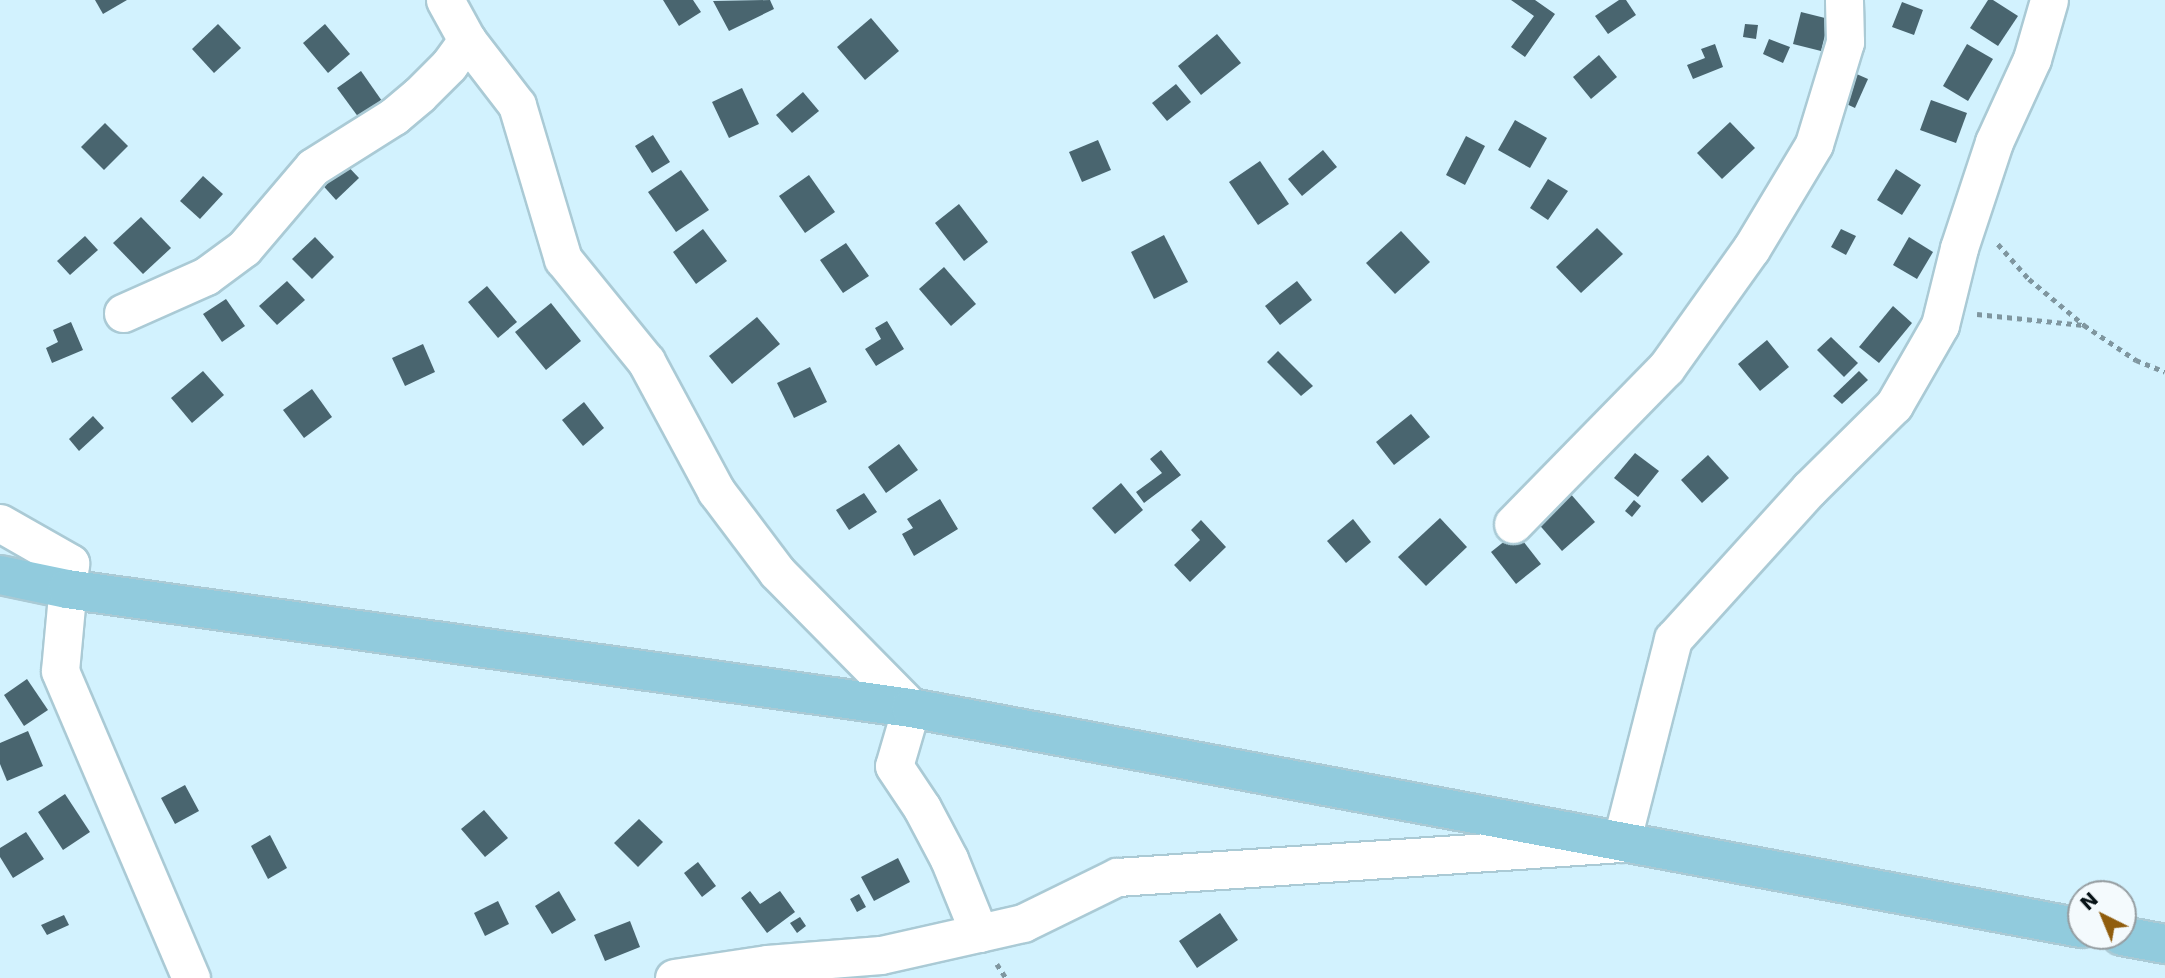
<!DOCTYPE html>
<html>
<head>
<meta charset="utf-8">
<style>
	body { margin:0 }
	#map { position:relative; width:2165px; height:978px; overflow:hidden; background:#d2f2fe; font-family:"DejaVu Sans",sans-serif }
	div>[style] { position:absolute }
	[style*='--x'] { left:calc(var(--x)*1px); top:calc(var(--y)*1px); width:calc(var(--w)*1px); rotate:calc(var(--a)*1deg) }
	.building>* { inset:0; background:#49656f }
	.path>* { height:4.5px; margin-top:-2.25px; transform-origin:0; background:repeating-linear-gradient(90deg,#7f969f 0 5px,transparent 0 10px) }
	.roads { filter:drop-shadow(2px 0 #aacad5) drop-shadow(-2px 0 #aacad5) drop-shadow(0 2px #aacad5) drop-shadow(0 -2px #aacad5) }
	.minor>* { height:37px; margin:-18.5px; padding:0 18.5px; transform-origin:18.5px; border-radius:18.5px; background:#fff }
	.primary>* { height:38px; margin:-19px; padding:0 19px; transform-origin:19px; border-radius:19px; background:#91cbdd }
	span { translate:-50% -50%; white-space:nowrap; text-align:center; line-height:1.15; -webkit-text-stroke:5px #f4fafd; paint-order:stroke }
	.north { position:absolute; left:2067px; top:880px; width:70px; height:70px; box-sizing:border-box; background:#f4fafd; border:2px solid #959da1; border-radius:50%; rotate:317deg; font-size:19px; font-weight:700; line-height:28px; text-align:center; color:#071216 }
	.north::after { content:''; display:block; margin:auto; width:24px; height:32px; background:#905d0d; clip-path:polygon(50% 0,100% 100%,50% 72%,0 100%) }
</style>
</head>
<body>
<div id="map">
	<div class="building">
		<i style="clip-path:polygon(95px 0,127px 0,103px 14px)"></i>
		<i style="clip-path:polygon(663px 0,693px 0,701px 12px,679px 26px)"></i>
		<i style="clip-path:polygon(770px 0,774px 9px,729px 31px,713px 1px)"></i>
		<i style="clip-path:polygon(1511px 0,1535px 0,1555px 14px,1525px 57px,1511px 47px,1534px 16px)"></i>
		<i style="clip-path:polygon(1619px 0,1626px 0,1636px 15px,1608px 34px,1595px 16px)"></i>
		<i style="clip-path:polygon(1988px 0,1993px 0,2018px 16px,1998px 46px,1970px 28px)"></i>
		<i style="clip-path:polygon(1902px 2px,1923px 10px,1914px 35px,1892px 27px)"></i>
		<i style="clip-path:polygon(1801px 12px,1829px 19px,1821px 51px,1793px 44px)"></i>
		<i style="clip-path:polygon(871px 18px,899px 51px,865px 80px,837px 47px)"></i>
		<i style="clip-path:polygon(218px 24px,241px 48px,214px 73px,192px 49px)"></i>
		<i style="clip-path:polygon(325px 24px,350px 54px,328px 73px,303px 43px)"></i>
		<i style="clip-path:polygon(1745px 24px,1758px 25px,1756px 39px,1743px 37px)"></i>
		<i style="clip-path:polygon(1217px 34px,1241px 63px,1201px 95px,1178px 66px)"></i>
		<i style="clip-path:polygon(1769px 39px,1790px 47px,1783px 63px,1763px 54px)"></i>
		<i style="clip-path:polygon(1715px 44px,1723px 67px,1693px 79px,1687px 65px,1705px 58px,1701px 49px)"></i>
		<i style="clip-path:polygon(1967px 44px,1993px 59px,1968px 101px,1943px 86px)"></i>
		<i style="clip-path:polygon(1599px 55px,1617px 77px,1591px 99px,1573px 77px)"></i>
		<i style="clip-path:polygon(361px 71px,382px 101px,359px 118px,337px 88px)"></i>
		<i style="clip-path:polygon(1852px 72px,1868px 79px,1855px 108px,1840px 101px)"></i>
		<i style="clip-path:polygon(1176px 84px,1191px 102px,1167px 121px,1152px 103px)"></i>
		<i style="clip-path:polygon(742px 88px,759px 124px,729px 138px,712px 102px)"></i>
		<i style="clip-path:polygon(803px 92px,819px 111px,792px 133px,776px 115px)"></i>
		<i style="clip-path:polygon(1931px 100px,1967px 113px,1956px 143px,1920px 130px)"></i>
		<i style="clip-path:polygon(1515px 120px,1547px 138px,1530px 168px,1498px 150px)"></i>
		<i style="clip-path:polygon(1730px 122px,1755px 148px,1722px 179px,1697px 153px)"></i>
		<i style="clip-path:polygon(105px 123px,128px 146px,104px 170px,81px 147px)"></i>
		<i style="clip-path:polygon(653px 135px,670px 162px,652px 173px,635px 146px)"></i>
		<i style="clip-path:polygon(1466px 136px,1485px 146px,1465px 185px,1446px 175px)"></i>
		<i style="clip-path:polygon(1098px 140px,1111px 170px,1082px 182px,1069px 152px)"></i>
		<i style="clip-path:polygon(1323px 150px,1337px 167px,1302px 196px,1288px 179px)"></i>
		<i style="clip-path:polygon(341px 159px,359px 178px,336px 200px,318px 180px)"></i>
		<i style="clip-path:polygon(1260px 161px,1289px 204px,1258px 225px,1229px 182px)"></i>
		<i style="clip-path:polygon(1896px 169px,1921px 185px,1902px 215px,1877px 200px)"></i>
		<i style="clip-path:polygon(681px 170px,709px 210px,676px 232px,648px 192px)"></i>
		<i style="clip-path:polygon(809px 175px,835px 212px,805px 233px,779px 196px)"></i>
		<i style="clip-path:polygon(203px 176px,223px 194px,200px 219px,180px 201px)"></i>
		<i style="clip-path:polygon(1548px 179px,1568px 191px,1548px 220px,1530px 208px)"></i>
		<i style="clip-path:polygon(959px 204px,988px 242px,964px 261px,935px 223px)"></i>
		<i style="clip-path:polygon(141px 217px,171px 248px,143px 274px,113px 243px)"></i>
		<i style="clip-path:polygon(1597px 228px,1623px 254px,1581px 293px,1556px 267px)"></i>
		<i style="clip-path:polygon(703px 229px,727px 261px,696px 284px,673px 252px)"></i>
		<i style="clip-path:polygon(1841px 229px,1856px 236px,1846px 255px,1831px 247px)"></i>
		<i style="clip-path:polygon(1401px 231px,1430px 262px,1395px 294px,1366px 263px)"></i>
		<i style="clip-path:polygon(1164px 235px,1188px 282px,1154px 299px,1131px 252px)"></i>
		<i style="clip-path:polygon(85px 236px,98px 250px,70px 275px,57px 261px)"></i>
		<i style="clip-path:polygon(315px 237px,334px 257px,312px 279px,292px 259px)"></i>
		<i style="clip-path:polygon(1909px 237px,1933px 252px,1917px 279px,1893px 265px)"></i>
		<i style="clip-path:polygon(846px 243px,869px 276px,843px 293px,820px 260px)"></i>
		<i style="clip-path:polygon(944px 267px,976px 304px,951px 326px,919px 289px)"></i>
		<i style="clip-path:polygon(287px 281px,305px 300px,277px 325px,259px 306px)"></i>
		<i style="clip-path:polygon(1297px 281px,1312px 300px,1280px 325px,1265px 306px)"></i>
		<i style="clip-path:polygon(487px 286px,517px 322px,498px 338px,468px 302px)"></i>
		<i style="clip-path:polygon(226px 299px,245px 326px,222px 342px,203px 314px)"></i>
		<i style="clip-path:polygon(551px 303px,581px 341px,546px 370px,515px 332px)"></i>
		<i style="clip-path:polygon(1893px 306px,1912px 323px,1879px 363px,1859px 347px)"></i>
		<i style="clip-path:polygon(757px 317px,780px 344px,732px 384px,709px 356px)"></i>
		<i style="clip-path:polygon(887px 321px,904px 349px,876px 366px,865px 349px,881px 339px,875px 328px)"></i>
		<i style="clip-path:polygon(71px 322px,83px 350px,52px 363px,46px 348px,58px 342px,53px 330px)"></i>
		<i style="clip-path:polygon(1831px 337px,1858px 363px,1844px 377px,1817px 350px)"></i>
		<i style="clip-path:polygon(1767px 340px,1789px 367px,1760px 391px,1738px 364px)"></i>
		<i style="clip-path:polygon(423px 344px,435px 372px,405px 386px,392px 358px)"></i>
		<i style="clip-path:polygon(1278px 351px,1313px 386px,1301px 396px,1267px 362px)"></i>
		<i style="clip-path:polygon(810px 367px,827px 402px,794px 418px,777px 383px)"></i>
		<i style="clip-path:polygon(203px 371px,224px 395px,192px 423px,171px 398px)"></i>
		<i style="clip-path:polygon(1859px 371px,1868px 380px,1842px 404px,1833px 396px)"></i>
		<i style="clip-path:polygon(312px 389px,332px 417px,304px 438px,283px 410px)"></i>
		<i style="clip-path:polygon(584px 402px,604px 428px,583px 446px,562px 420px)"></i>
		<i style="clip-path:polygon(1411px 414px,1430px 437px,1394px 465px,1376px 442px)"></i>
		<i style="clip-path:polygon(93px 416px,104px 428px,79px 451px,69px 439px)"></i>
		<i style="clip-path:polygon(899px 444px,918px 470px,886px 493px,868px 467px)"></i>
		<i style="clip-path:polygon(1161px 450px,1181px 475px,1144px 503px,1136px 492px,1162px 473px,1150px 459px)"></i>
		<i style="clip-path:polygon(1635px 453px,1659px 471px,1638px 497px,1614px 478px)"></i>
		<i style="clip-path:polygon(1708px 455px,1729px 478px,1702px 503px,1681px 480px)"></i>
		<i style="clip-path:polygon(1121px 483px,1143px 510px,1115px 534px,1092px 508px)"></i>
		<i style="clip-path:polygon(1569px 492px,1595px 522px,1562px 551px,1536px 521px)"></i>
		<i style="clip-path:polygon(864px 493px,877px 512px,849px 530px,836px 510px)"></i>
		<i style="clip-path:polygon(940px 499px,958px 529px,914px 556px,902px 534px,913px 528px,907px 519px)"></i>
		<i style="clip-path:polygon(1634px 500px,1641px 506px,1632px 517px,1625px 511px)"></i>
		<i style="clip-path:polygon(1440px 518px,1467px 547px,1426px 586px,1398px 557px)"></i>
		<i style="clip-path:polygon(1353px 519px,1371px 542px,1346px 563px,1327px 541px)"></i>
		<i style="clip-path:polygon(1201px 520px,1226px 547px,1190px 582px,1174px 565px,1200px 540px,1191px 530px)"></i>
		<i style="clip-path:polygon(1516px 532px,1541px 564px,1516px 584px,1491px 552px)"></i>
		<i style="clip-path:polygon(27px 679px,48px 710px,24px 726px,4px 695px)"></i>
		<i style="clip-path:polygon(28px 731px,43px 766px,7px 781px,0 764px,0 743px)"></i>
		<i style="clip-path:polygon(185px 785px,199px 811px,175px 824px,161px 798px)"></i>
		<i style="clip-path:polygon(65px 794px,90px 832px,63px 850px,38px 812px)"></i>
		<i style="clip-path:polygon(484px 810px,508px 838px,485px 857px,461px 829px)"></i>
		<i style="clip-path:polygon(639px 819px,663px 842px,638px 867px,614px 843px)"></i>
		<i style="clip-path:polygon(26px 832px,44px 859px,13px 878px,0 857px,0 848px)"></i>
		<i style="clip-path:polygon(270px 835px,287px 868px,268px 879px,251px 846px)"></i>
		<i style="clip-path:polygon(898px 858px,910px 882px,874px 901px,861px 877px)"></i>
		<i style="clip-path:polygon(698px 862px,716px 886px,702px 897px,684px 873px)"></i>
		<i style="clip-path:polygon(559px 891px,576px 920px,552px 934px,535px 906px)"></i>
		<i style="clip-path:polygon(750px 891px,760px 904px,780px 891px,795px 912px,767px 933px,741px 898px)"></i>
		<i style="clip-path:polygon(859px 894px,866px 907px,857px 912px,850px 899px)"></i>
		<i style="clip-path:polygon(498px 901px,509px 924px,485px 936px,474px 913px)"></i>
		<i style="clip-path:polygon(1220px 913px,1238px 940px,1197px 968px,1179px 941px)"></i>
		<i style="clip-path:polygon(64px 915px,69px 925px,47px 935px,41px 925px)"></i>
		<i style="clip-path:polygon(800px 917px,806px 926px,797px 933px,790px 923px)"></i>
		<i style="clip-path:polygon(630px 921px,640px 947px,605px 961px,594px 935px)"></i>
	</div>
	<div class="path">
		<i style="--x:1998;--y:244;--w:47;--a:48.5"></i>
		<i style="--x:2029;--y:279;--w:72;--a:39.9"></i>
		<i style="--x:2084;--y:325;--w:63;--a:33.9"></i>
		<i style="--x:2136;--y:360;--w:31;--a:22"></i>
		<i style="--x:1977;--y:314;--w:107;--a:5.9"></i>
		<i style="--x:997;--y:964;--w:17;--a:57"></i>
	</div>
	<div class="roads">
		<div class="minor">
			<i style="--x:445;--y:0;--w:46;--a:61.2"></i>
			<i style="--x:467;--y:40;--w:82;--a:52.4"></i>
			<i style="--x:517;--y:105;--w:161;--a:73.4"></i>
			<i style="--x:563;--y:259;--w:132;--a:50.9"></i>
			<i style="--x:646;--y:361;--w:148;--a:61.7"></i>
			<i style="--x:716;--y:491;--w:101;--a:53"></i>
			<i style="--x:777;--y:572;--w:191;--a:45.4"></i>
			<i style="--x:911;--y:708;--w:60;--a:106.3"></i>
			<i style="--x:894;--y:766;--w:50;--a:56.3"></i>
			<i style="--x:922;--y:808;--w:58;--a:62.1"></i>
			<i style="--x:949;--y:859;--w:80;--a:67.9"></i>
			<i style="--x:123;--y:313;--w:91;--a:-24"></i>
			<i style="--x:206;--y:276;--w:47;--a:-36.4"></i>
			<i style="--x:244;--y:248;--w:106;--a:-49.6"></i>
			<i style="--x:313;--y:167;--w:96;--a:-32.2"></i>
			<i style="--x:394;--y:116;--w:33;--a:-40"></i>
			<i style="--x:419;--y:95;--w:42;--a:-45"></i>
			<i style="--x:449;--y:65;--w:31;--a:-54"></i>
			<i style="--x:0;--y:523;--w:81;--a:29.7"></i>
			<i style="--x:70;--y:563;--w:108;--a:95.3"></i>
			<i style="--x:60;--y:671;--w:334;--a:66.9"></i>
			<i style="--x:1513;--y:524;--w:219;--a:-45.6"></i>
			<i style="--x:1666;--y:368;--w:146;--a:-54.5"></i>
			<i style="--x:1751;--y:249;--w:122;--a:-59"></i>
			<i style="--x:1814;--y:144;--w:107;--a:-73.1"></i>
			<i style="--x:1845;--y:42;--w:42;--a:-91.4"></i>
			<i style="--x:674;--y:978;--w:94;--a:-8.6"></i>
			<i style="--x:767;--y:964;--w:114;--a:-4.5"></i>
			<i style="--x:881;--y:955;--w:100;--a:-12.7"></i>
			<i style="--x:979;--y:933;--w:45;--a:-12.8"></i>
			<i style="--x:1023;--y:923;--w:105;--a:-26.1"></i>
			<i style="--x:1117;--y:877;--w:505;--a:-3.86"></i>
			<i style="--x:1621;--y:843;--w:211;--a:-75.7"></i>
			<i style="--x:1673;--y:639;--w:202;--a:-47.8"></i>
			<i style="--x:1809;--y:489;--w:120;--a:-44.7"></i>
			<i style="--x:1894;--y:405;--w:92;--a:-60.1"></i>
			<i style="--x:1940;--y:325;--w:79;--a:-76.1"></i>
			<i style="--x:1959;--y:248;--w:112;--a:-71.7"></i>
			<i style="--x:1994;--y:142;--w:91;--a:-65.4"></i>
			<i style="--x:2032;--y:59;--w:61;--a:-73.9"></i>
		</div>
		<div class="primary">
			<i style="--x:0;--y:575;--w:68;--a:11.8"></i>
			<i style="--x:67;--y:589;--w:852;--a:8.03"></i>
			<i style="--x:911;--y:708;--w:1191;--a:10.65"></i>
			<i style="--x:2122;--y:936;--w:44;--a:10.5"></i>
		</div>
	</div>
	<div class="north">N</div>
</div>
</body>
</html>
